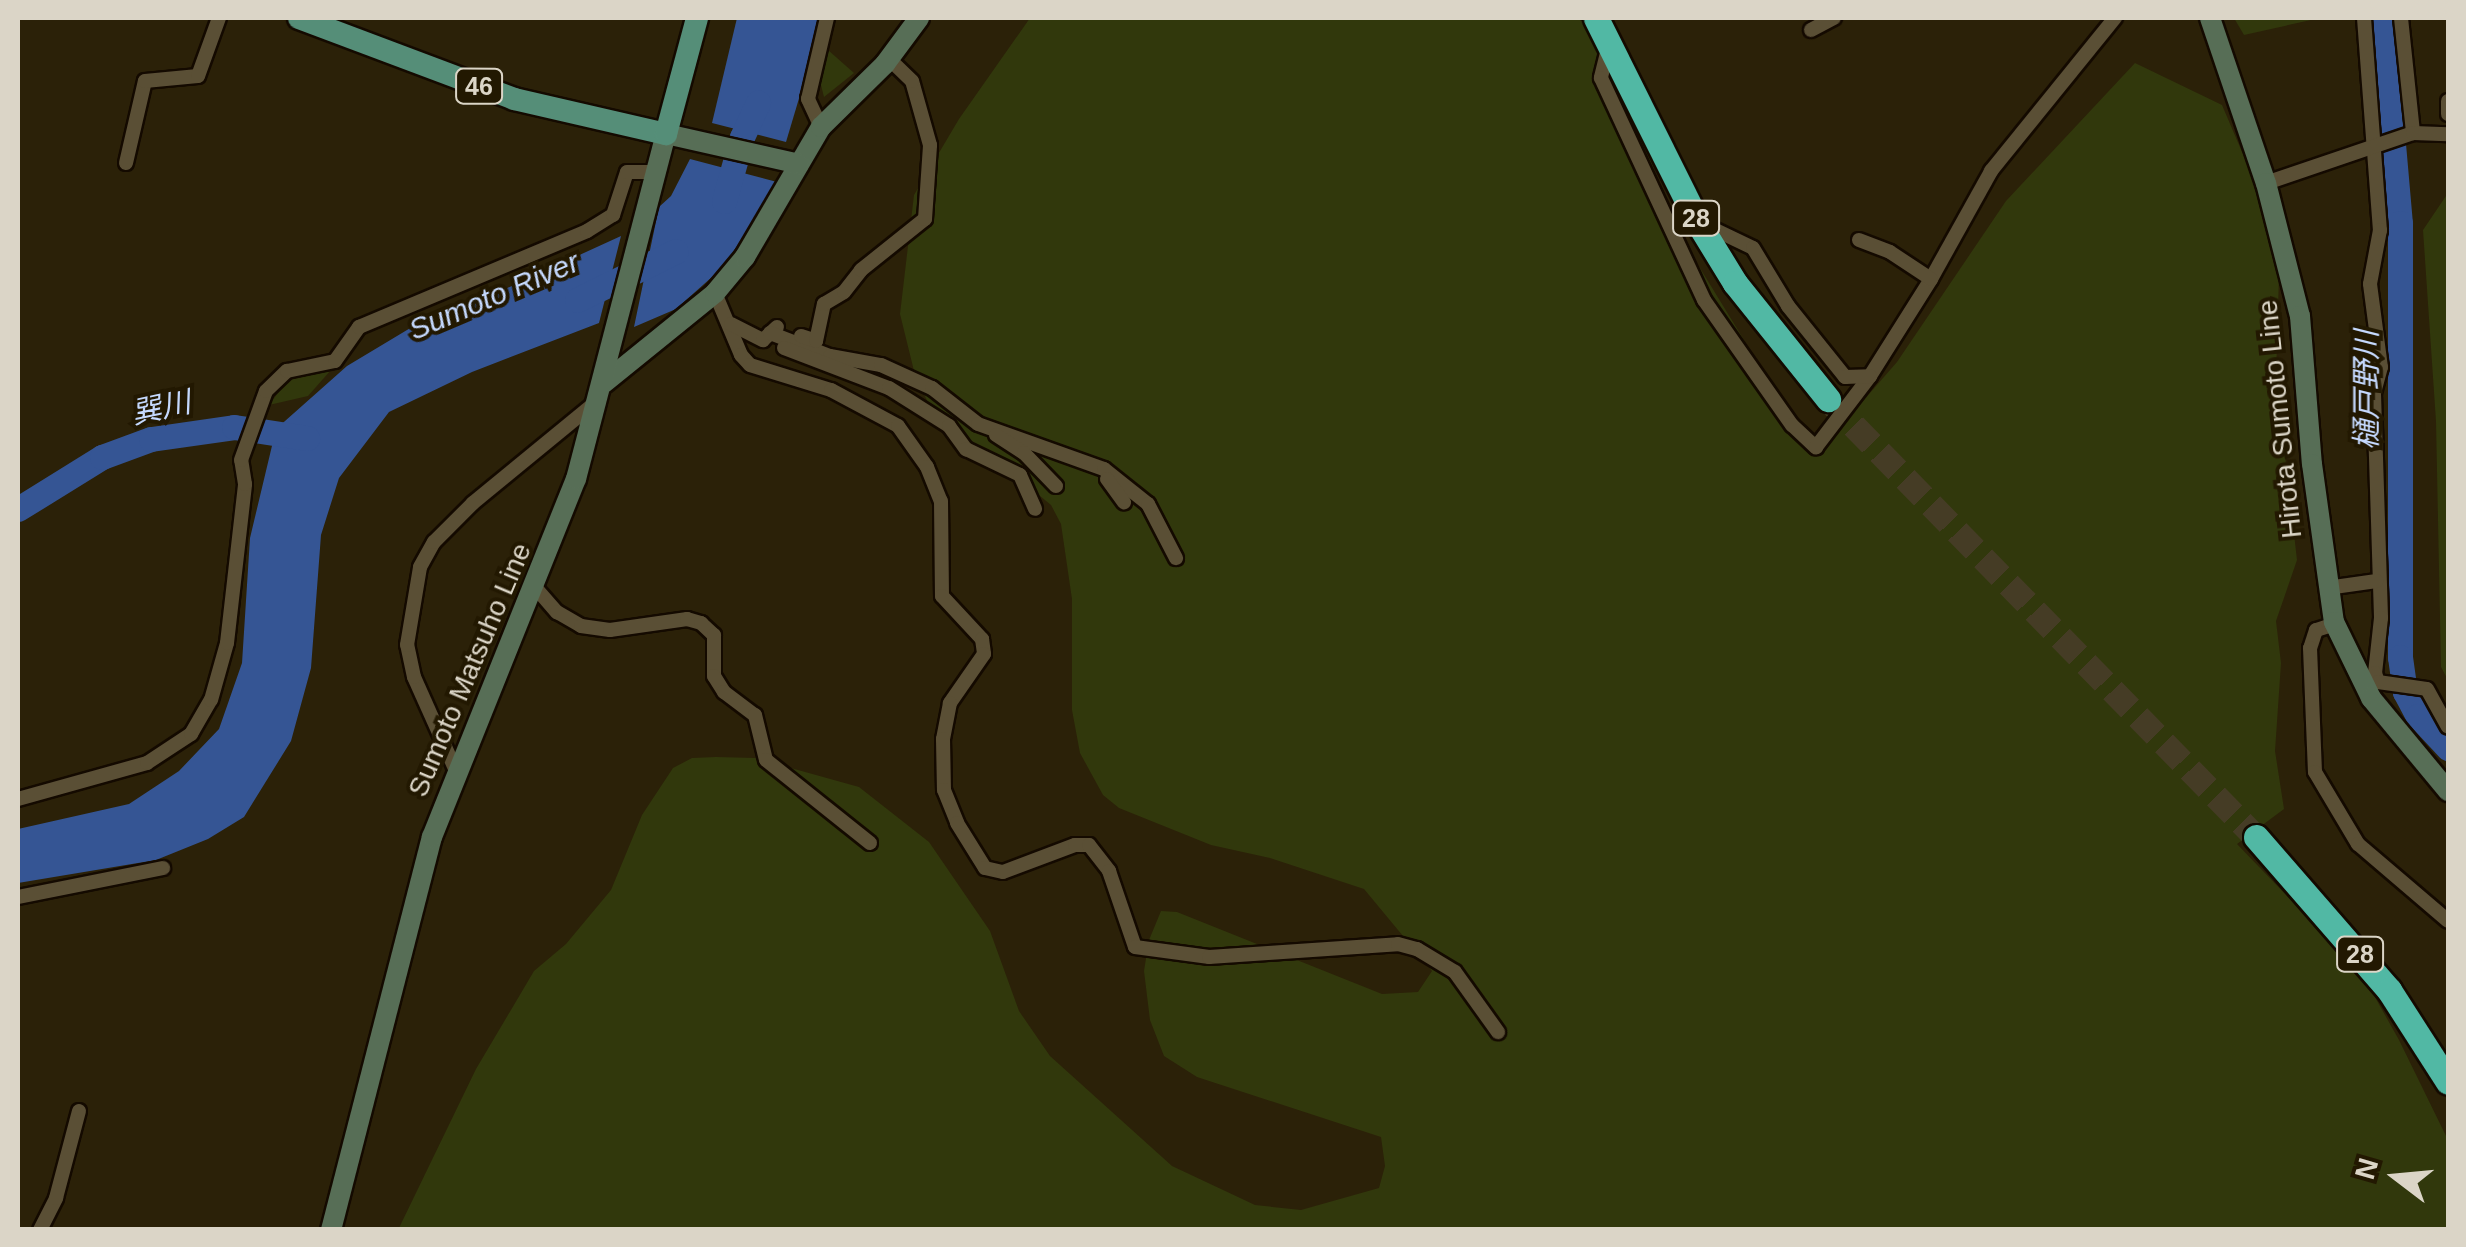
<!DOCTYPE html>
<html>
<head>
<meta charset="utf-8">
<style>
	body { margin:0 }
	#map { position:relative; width:2466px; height:1247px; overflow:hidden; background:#2b2108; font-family:Arial,"Noto Sans JP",sans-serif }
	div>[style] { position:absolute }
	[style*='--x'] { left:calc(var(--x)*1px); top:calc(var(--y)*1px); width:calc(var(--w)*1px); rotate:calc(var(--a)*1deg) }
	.green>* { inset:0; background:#31380c }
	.water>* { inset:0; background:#355594 }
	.pier>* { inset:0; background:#2b2108 }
	.river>* { height:25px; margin:-12.5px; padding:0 12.5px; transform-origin:12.5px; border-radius:12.5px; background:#355594 }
	.highway-tunnel>* { height:25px; margin-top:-12.5px; transform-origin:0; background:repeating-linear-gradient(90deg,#453c25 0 25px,transparent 0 37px) }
	.roads { filter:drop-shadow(2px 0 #140a00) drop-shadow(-2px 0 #140a00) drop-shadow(0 2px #140a00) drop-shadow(0 -2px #140a00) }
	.street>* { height:14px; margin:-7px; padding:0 7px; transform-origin:7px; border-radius:7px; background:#5a4f35 }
	.secondary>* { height:20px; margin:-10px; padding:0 10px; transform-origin:10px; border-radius:10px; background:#576e56 }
	.primary>* { height:22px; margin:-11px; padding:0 11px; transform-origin:11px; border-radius:11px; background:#558e78 }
	.highway>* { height:25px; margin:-12.5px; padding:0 12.5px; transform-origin:12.5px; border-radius:12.5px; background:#51b8a4 }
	span { translate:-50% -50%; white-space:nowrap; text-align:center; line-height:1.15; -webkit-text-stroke:8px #221801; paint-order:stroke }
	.shield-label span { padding:2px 8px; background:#221801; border:2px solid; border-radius:8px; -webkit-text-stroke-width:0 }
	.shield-label { font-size:25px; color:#dbd5c7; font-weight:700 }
	.street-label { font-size:28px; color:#dbd5c7 }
	.water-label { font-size:30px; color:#c5d9fe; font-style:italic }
	.frame { position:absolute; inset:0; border:20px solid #dbd5c7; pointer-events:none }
	.north { position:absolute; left:2346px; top:1127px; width:100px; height:100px; -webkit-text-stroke:8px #221801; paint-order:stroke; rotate:286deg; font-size:28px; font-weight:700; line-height:40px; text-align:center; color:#dbd5c7 }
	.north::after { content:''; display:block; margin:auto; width:35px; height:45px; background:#dbd5c7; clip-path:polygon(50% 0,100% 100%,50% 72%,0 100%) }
</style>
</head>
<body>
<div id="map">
	<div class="green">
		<i style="clip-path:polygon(1030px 18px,1578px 18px,1601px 41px,1625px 86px,1673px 224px,1815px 456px,1897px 362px,2006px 201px,2135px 63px,2222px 105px,2280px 241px,2276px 377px,2297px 560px,2276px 621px,2281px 663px,2275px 751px,2284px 809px,2237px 844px,2362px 974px,2399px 1040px,2448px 1140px,2448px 1229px,398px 1230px,476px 1069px,534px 971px,566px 944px,611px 890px,642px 815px,673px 768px,692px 758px,716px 757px,755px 758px,859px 787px,929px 842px,990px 931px,1019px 1011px,1050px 1056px,1172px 1166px,1255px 1205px,1301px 1210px,1379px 1188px,1385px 1166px,1381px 1137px,1197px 1077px,1164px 1056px,1150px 1020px,1144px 971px,1149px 940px,1161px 911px,1177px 912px,1382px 994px,1418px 992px,1432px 971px,1364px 889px,1270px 858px,1211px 845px,1119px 808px,1103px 795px,1080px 753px,1072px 710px,1072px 599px,1061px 524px,1051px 505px,1029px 487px,962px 444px,932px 411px,915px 375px,900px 314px,914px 195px,959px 119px)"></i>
		<i style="clip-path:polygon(2234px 18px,2320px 18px,2244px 35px)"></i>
		<i style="clip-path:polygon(828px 50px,854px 73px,824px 97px,820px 81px)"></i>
		<i style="clip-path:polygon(2448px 193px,2448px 680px,2441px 667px,2436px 421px,2423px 230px)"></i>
		<i style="clip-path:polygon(331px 370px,308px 396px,269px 405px,289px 378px)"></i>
	</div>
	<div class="water">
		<i style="clip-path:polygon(737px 18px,823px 18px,786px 142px,712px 123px)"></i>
		<i style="clip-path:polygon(690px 159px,777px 182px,730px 257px,712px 277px,676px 309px,634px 327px,659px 207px,671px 196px)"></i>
		<i style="clip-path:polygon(621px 236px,599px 323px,472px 372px,389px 412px,339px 478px,321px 535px,311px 668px,291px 741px,244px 817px,208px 839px,156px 860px,18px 883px,18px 829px,129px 804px,179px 771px,219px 729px,242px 663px,250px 538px,276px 429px,347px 366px,427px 318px,481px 300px)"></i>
	</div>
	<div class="pier">
		<i style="clip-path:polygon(623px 232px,626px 237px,604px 324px,599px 328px)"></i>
	</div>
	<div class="river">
		<i style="--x:2382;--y:18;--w:206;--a:85"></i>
		<i style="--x:2400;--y:223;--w:434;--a:90"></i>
		<i style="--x:2400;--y:657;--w:35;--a:82"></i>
		<i style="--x:2405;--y:692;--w:27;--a:62"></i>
		<i style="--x:2418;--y:716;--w:44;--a:46.8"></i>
		<i style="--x:724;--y:201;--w:66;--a:-74.3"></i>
		<i style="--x:742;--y:137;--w:38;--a:-65"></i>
		<i style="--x:577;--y:300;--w:110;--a:-26.3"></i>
		<i style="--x:18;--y:509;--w:99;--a:-31.8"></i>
		<i style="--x:102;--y:457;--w:52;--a:-20.2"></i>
		<i style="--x:151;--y:439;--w:84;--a:-8.2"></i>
		<i style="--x:234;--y:427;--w:74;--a:8.6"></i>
	</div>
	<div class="highway-tunnel">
		<i style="--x:1828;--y:399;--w:612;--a:45.66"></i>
	</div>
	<div class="roads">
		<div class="street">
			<i style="--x:2364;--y:18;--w:213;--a:85.7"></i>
			<i style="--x:2380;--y:230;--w:55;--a:100.5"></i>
			<i style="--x:2370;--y:284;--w:84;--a:82.5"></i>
			<i style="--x:2381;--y:367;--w:28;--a:105"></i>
			<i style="--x:2374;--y:394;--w:224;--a:88.2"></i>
			<i style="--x:2381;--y:618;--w:55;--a:96.2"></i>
			<i style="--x:2375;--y:673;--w:9;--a:72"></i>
			<i style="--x:2378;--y:682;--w:49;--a:8.1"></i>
			<i style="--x:2427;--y:689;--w:43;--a:61.1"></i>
			<i style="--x:2401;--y:18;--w:116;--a:84"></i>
			<i style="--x:1811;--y:30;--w:26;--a:-28"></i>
			<i style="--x:1609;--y:45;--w:34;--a:104"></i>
			<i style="--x:1601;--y:78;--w:245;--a:65.1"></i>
			<i style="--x:1704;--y:300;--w:153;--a:54.9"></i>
			<i style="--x:1792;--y:425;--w:33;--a:43"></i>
			<i style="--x:1816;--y:447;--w:89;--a:-52.7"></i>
			<i style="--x:1870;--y:376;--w:115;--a:-57.8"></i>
			<i style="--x:1931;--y:279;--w:124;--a:-60.9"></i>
			<i style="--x:1991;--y:171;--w:197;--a:-51"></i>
			<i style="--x:2448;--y:101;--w:13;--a:90"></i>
			<i style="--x:821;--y:127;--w:31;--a:-115"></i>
			<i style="--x:808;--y:99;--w:83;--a:-76.8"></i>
			<i style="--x:126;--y:163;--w:84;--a:-77"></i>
			<i style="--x:145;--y:81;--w:53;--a:-5.4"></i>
			<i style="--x:198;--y:76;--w:62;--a:-70.1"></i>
			<i style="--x:2266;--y:183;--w:155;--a:-18.8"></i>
			<i style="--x:2413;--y:133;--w:35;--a:2"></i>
			<i style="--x:1703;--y:224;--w:55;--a:25.6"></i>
			<i style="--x:1753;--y:248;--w:68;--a:58.9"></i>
			<i style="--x:1788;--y:306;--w:91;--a:51.2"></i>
			<i style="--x:1845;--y:377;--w:25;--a:-2"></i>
			<i style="--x:1859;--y:240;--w:33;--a:21"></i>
			<i style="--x:1890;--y:252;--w:49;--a:33.4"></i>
			<i style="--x:715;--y:293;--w:67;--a:67.2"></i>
			<i style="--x:741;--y:355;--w:13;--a:48"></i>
			<i style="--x:750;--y:365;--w:85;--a:17.2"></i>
			<i style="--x:831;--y:390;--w:76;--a:28.2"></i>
			<i style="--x:898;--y:426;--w:50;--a:54.7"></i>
			<i style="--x:927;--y:467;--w:37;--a:68"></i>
			<i style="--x:941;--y:501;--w:95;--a:89.4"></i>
			<i style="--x:942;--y:596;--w:59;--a:47.1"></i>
			<i style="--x:982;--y:639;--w:15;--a:82"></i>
			<i style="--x:984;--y:654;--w:60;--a:124.8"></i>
			<i style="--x:950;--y:703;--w:37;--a:101"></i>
			<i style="--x:943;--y:739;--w:51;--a:88.9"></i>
			<i style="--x:944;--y:790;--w:35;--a:68"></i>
			<i style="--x:957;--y:823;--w:53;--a:58.1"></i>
			<i style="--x:985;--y:868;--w:18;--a:13"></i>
			<i style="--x:1003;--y:872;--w:77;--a:-20.6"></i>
			<i style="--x:1075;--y:845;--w:14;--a:0"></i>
			<i style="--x:1089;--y:845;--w:33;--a:52"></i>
			<i style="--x:1109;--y:871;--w:80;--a:71.1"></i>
			<i style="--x:1135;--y:947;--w:75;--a:7.7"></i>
			<i style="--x:1209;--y:957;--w:189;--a:-3.9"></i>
			<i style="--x:1398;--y:944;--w:20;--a:15"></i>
			<i style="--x:1417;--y:949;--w:44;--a:31.2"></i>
			<i style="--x:1455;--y:972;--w:74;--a:54.4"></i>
			<i style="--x:731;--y:324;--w:36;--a:27"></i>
			<i style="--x:763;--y:340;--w:19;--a:-43"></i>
			<i style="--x:770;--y:333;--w:64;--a:21"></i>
			<i style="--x:830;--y:356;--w:52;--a:10"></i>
			<i style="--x:881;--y:365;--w:56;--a:24.3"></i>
			<i style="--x:932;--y:388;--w:58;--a:38"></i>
			<i style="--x:978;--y:424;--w:134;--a:19.7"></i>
			<i style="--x:1104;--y:469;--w:56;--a:38.5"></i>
			<i style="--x:1148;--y:504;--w:61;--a:62.6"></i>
			<i style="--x:801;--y:336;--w:16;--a:18"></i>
			<i style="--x:816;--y:341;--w:38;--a:-78"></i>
			<i style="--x:824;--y:304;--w:23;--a:-31"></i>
			<i style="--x:844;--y:292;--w:28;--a:-52"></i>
			<i style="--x:861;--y:270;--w:82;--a:-38.6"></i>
			<i style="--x:925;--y:219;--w:74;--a:-86.1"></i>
			<i style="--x:930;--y:145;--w:66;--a:-105.7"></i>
			<i style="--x:912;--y:81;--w:32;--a:-136"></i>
			<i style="--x:784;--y:348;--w:112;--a:20.9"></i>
			<i style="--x:889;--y:388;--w:71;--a:32.3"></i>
			<i style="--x:949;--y:426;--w:29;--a:54"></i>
			<i style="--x:966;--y:449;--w:60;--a:25.7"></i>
			<i style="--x:1020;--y:475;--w:37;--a:66"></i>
			<i style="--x:996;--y:435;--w:33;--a:33"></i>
			<i style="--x:1024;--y:453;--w:46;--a:45.9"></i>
			<i style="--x:1107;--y:479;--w:29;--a:54"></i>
			<i style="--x:534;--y:586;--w:35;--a:49"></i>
			<i style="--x:557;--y:612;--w:28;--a:30"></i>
			<i style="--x:581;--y:626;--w:29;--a:8"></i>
			<i style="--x:610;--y:630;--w:78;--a:-8.1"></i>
			<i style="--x:687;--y:619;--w:15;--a:16"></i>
			<i style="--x:701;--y:623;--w:18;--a:43"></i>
			<i style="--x:714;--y:635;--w:41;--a:90"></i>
			<i style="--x:714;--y:676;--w:19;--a:58"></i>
			<i style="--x:724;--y:692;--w:39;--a:37"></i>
			<i style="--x:755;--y:715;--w:46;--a:76.3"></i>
			<i style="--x:766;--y:760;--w:133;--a:38.6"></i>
			<i style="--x:2327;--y:588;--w:50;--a:-8"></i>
			<i style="--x:2335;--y:624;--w:20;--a:162"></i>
			<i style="--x:2316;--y:630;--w:19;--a:108"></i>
			<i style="--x:2310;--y:648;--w:124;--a:87.7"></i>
			<i style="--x:2315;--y:772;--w:84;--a:59.2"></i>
			<i style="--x:2358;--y:844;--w:118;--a:40.5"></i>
			<i style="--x:456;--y:771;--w:103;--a:-114.1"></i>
			<i style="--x:414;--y:677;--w:33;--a:-102"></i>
			<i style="--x:407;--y:645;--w:79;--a:-80.5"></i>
			<i style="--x:420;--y:567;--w:29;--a:-61"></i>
			<i style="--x:434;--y:542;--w:55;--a:-45"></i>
			<i style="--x:473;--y:503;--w:161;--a:-39.4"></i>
			<i style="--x:18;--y:799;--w:134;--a:-15.6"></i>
			<i style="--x:147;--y:763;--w:53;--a:-33.4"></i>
			<i style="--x:191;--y:734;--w:39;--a:-60"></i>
			<i style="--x:211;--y:700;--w:59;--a:-74.3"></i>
			<i style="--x:227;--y:643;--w:160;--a:-83.5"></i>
			<i style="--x:245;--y:484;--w:24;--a:-99"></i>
			<i style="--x:241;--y:460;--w:73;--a:-70.1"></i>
			<i style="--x:266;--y:391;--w:29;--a:-44"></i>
			<i style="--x:287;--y:371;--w:49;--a:-11.8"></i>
			<i style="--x:335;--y:361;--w:42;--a:-54.8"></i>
			<i style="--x:359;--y:327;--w:247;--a:-22.8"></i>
			<i style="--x:587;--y:231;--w:31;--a:-32"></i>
			<i style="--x:613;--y:215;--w:45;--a:-72"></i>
			<i style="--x:627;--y:172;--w:29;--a:0"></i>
			<i style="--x:18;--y:897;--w:148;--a:-11.3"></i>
			<i style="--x:40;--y:1230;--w:36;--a:-63"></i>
			<i style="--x:56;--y:1198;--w:90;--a:-75.2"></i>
		</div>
		<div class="secondary">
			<i style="--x:2210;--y:18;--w:174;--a:71.3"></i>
			<i style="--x:2266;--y:183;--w:137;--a:75.7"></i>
			<i style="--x:2300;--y:316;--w:148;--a:85.4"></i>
			<i style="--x:2312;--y:464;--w:160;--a:82.1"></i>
			<i style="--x:2334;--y:622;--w:85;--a:64"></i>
			<i style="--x:2371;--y:698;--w:121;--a:50.4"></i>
			<i style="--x:604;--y:383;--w:143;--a:-39"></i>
			<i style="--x:715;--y:293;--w:47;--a:-50.2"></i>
			<i style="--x:745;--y:257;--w:151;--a:-59.7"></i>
			<i style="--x:821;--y:127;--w:90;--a:-44.5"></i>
			<i style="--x:885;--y:64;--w:57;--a:-53.5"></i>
			<i style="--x:331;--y:1230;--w:406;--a:-75.6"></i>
			<i style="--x:432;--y:837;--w:386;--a:-68.1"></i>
			<i style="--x:576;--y:479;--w:357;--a:-75.4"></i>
			<i style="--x:666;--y:134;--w:136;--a:12.7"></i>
		</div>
		<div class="primary">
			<i style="--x:299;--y:18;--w:230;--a:20.6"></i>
			<i style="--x:514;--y:99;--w:156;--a:13"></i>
			<i style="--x:666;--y:134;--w:120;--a:-75"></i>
		</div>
		<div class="highway">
			<i style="--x:1596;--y:18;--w:227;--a:63.5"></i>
			<i style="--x:1697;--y:221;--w:73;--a:58.5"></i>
			<i style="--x:1735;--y:283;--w:149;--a:51.3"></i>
			<i style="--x:2256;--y:837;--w:203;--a:49"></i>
			<i style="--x:2389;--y:990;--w:109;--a:57.3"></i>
		</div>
	</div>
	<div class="shield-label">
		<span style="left:479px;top:86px">46</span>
		<span style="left:1696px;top:218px">28</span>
		<span style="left:2360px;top:954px">28</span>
	</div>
	<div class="street-label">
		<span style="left:2280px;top:419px;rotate:-96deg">Hirota Sumoto Line</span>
		<span style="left:470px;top:670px;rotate:-67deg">Sumoto Matsuho Line</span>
	</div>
	<div class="water-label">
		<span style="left:494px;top:296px;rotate:-23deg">Sumoto River</span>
		<span style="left:2367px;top:390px;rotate:-90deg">樋戸野川</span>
		<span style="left:161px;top:408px;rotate:-12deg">巽川</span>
	</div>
	<div class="frame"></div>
	<div class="north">N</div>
</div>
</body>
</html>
